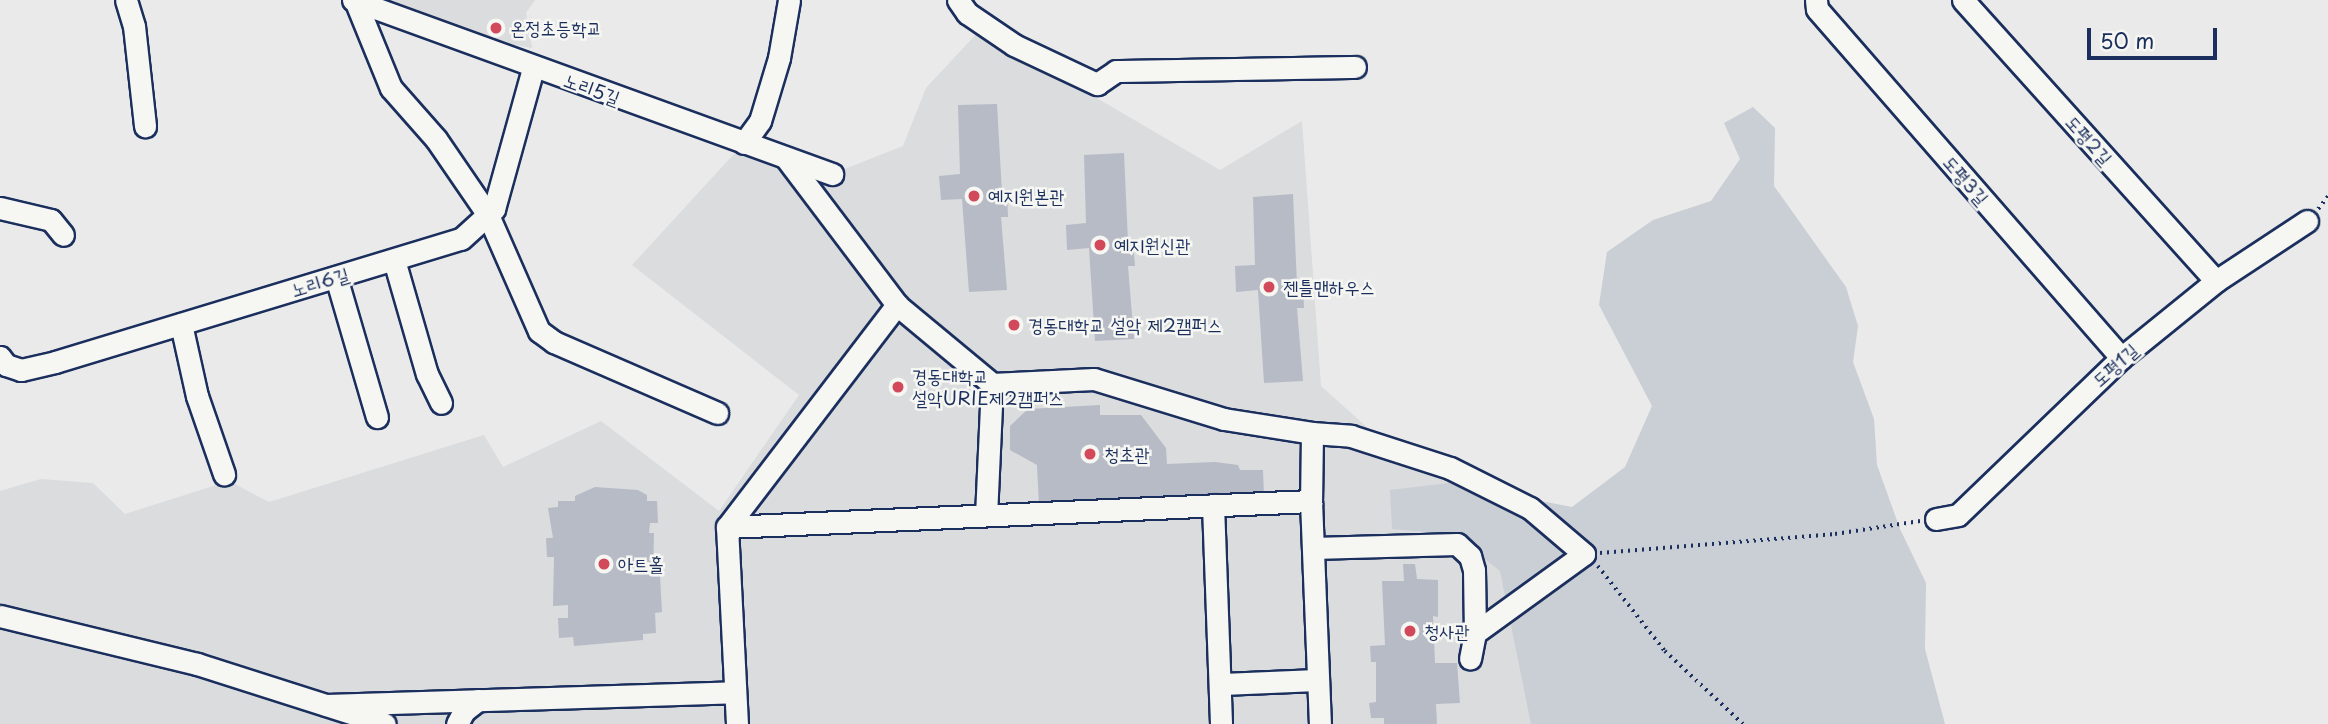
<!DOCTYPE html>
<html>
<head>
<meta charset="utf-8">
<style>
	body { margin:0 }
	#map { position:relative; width:2328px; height:724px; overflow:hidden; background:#e9eae9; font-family:"Playpen Sans","Poor Story",sans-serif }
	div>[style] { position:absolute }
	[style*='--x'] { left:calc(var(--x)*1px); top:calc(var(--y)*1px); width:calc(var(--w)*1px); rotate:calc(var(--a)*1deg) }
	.built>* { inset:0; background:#dadcde }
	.green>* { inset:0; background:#caced5 }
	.building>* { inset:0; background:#b6bbc6 }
	.path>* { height:3.5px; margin-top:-1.75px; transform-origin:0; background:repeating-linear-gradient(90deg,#1b2f5e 0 2px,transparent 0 7px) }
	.roads { filter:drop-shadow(2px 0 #1b2f5e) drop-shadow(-2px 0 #1b2f5e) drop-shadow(0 2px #1b2f5e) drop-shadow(0 -2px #1b2f5e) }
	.minor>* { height:21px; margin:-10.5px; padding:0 10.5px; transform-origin:10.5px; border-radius:10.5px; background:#f6f6f2 }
	.dots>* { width:19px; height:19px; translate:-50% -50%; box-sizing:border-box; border:4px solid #f6f6f2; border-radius:50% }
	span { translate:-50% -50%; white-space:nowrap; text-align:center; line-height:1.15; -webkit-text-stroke:5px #f6f6f2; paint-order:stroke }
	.poi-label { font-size:19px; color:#1b2f5e }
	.left { translate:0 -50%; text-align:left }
	.street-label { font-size:19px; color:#1b2f5e }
	.scale { position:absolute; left:2087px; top:28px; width:130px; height:32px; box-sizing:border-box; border:4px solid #1b2f5e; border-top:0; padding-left:9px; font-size:21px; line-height:24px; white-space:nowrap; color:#1b2f5e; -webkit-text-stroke:5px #f6f6f2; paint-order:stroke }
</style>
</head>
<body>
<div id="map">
	<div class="built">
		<i style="clip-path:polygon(388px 0,535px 0,526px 13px,532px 48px,492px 41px)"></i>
		<i style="clip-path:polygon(980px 30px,1220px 170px,1302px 121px,1321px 386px,1407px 463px,1499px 505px,1726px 724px,0 724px,0 491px,41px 479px,93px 483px,125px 514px,229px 481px,269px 502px,484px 435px,503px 467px,601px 421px,719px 511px,799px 395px,632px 265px,744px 143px,832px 174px,903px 146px,926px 88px)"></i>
	</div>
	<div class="green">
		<i style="clip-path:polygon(1753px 107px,1775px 128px,1774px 186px,1846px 287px,1858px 326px,1853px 362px,1874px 419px,1877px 465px,1900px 529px,1926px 583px,1925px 649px,1945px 724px,1531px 724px,1500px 571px,1453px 534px,1392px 529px,1390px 490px,1449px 483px,1572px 507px,1625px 467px,1652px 406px,1599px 305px,1607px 252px,1653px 220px,1711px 201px,1740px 159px,1724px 123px)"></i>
	</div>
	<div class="building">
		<i style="clip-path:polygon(997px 104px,1002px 193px,1007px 192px,1008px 217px,1001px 217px,1007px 290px,969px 292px,962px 199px,941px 200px,939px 176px,960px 174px,958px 105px)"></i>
		<i style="clip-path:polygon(1124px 153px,1128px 242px,1133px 242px,1135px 266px,1128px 266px,1134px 339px,1095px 341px,1089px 248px,1067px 250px,1066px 225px,1086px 223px,1084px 155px)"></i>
		<i style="clip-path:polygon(1293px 194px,1297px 284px,1303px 284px,1304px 308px,1297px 308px,1303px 381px,1264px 383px,1258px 290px,1236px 292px,1235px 266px,1255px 265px,1253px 197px)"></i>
		<i style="clip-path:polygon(1100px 405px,1100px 415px,1141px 415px,1166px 448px,1167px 464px,1215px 462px,1238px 465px,1240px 470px,1263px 470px,1264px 497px,1039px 505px,1037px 465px,1010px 450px,1010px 426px,1028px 409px)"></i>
		<i style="clip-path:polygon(595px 487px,638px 490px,647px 495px,647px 501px,657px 501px,658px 523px,650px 523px,649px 533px,654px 533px,653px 576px,660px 576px,662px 612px,655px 613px,656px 633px,643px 634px,643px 640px,574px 646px,573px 637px,559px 638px,558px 618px,568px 618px,568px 605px,553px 606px,554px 557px,547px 557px,546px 538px,553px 538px,548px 508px,558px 507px,558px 501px,575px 501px,575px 496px)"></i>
		<i style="clip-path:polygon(1403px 564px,1415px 564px,1417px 579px,1438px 580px,1438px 617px,1433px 616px,1435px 663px,1457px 663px,1460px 703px,1436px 704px,1437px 724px,1384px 724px,1384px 718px,1371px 718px,1369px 703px,1376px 702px,1376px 662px,1371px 662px,1370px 646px,1385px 645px,1382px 581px,1404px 581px)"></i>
	</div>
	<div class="path">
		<i style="--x:2318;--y:209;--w:16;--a:-52"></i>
		<i style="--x:1600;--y:553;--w:236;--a:-4.6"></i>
		<i style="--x:1835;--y:534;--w:86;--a:-8.7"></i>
		<i style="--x:1598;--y:566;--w:108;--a:51.8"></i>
		<i style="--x:1665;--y:651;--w:107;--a:43.1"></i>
	</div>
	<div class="roads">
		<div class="minor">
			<i style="--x:126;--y:0;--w:27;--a:73"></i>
			<i style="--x:134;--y:26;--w:101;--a:83.7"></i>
			<i style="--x:353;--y:0;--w:510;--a:19.96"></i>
			<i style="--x:355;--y:0;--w:95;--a:67.8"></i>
			<i style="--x:391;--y:88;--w:68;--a:48.6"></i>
			<i style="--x:436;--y:139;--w:92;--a:55.6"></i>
			<i style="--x:488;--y:215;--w:127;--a:66.3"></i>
			<i style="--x:539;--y:331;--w:19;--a:36"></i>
			<i style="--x:554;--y:342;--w:178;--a:23.5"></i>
			<i style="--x:958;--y:0;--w:16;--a:55"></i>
			<i style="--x:967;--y:13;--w:57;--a:34.2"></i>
			<i style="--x:1014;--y:45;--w:92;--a:25.2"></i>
			<i style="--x:1097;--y:84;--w:23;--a:-34"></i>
			<i style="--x:1116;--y:71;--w:239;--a:-1"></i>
			<i style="--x:1816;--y:0;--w:9;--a:84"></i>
			<i style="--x:1817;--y:9;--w:463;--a:48.9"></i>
			<i style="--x:1963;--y:0;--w:378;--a:48"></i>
			<i style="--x:744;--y:143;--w:27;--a:-54"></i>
			<i style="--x:760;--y:121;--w:66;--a:-73.2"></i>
			<i style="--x:779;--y:58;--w:59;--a:-80.2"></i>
			<i style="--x:786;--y:158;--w:184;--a:52.9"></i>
			<i style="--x:897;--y:305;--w:124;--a:39.7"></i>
			<i style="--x:992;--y:384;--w:131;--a:92.6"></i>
			<i style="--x:0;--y:208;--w:52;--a:13.2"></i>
			<i style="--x:51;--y:220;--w:19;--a:51"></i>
			<i style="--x:394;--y:260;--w:119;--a:73.9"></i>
			<i style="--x:427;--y:374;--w:32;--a:64"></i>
			<i style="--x:336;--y:277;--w:146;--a:73.7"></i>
			<i style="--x:181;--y:324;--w:74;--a:77.5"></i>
			<i style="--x:197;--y:396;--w:83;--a:70.9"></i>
			<i style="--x:0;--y:357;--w:10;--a:53"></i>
			<i style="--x:6;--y:365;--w:16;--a:18"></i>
			<i style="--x:21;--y:370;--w:35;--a:-13"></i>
			<i style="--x:55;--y:362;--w:424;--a:-16.9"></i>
			<i style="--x:461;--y:239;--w:45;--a:-42.3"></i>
			<i style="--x:494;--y:209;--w:146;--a:-74.5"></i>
			<i style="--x:992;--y:384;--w:102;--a:-2.8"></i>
			<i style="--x:1094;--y:379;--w:136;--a:17.1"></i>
			<i style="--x:1224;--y:419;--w:89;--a:9"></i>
			<i style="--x:1312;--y:433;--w:68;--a:90.8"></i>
			<i style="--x:1312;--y:433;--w:39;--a:4"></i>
			<i style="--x:1351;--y:436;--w:104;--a:17.9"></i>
			<i style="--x:1450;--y:468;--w:89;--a:26.6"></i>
			<i style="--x:1530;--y:508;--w:71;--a:40.4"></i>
			<i style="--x:1584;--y:554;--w:135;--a:144.1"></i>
			<i style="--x:1213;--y:505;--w:219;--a:87.9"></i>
			<i style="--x:1936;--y:519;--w:22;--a:-10"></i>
			<i style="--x:1958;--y:515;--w:226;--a:-43.9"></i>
			<i style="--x:2121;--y:358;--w:122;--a:-39"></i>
			<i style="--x:2216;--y:281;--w:109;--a:-33.4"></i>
			<i style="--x:727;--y:527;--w:280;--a:-52.6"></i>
			<i style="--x:1313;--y:548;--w:144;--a:-1.6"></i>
			<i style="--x:1457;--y:544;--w:18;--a:43"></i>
			<i style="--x:1470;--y:556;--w:15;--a:74"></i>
			<i style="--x:1474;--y:570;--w:63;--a:89.1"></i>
			<i style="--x:1475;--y:633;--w:26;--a:101"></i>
			<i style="--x:0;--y:616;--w:203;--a:13.7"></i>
			<i style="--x:197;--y:664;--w:197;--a:17.7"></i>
			<i style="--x:1221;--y:684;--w:97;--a:-2.4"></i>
			<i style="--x:326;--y:705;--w:409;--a:-1.8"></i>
			<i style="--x:457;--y:724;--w:15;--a:-62"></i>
			<i style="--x:464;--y:711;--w:18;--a:-38"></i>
			<i style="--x:737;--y:724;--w:197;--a:-92.9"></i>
			<i style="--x:727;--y:527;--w:585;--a:-2.55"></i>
			<i style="--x:1311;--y:501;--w:223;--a:87.7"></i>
		</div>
	</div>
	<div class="dots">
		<i style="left:496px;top:28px;background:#d1495b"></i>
		<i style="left:974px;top:196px;background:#d1495b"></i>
		<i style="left:1100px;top:245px;background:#d1495b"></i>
		<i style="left:1269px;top:287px;background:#d1495b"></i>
		<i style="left:1014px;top:325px;background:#d1495b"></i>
		<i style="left:898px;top:387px;background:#d1495b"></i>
		<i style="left:1090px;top:454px;background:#d1495b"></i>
		<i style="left:604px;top:564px;background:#d1495b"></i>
		<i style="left:1410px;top:631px;background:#d1495b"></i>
	</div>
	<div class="poi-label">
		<span class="left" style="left:510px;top:28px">온정초등학교</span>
		<span class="left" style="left:988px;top:196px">예지원본관</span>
		<span class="left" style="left:1114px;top:245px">예지원신관</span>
		<span class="left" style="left:1283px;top:287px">젠틀맨하우스</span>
		<span class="left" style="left:1028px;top:325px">경동대학교 설악 제2캠퍼스</span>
		<span class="left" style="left:912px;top:387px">경동대학교<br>설악URIE제2캠퍼스</span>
		<span class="left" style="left:1104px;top:454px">청초관</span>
		<span class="left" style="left:618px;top:564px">아트홀</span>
		<span class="left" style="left:1424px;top:631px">청사관</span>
	</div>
	<div class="street-label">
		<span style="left:592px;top:89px;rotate:20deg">노리5길</span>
		<span style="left:2089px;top:140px;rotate:48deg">도평2길</span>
		<span style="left:1966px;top:180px;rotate:49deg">도평3길</span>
		<span style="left:320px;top:282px;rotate:-17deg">노리6길</span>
		<span style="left:2115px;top:365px;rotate:-42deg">도평1길</span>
	</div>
	<div class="scale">50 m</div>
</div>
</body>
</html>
